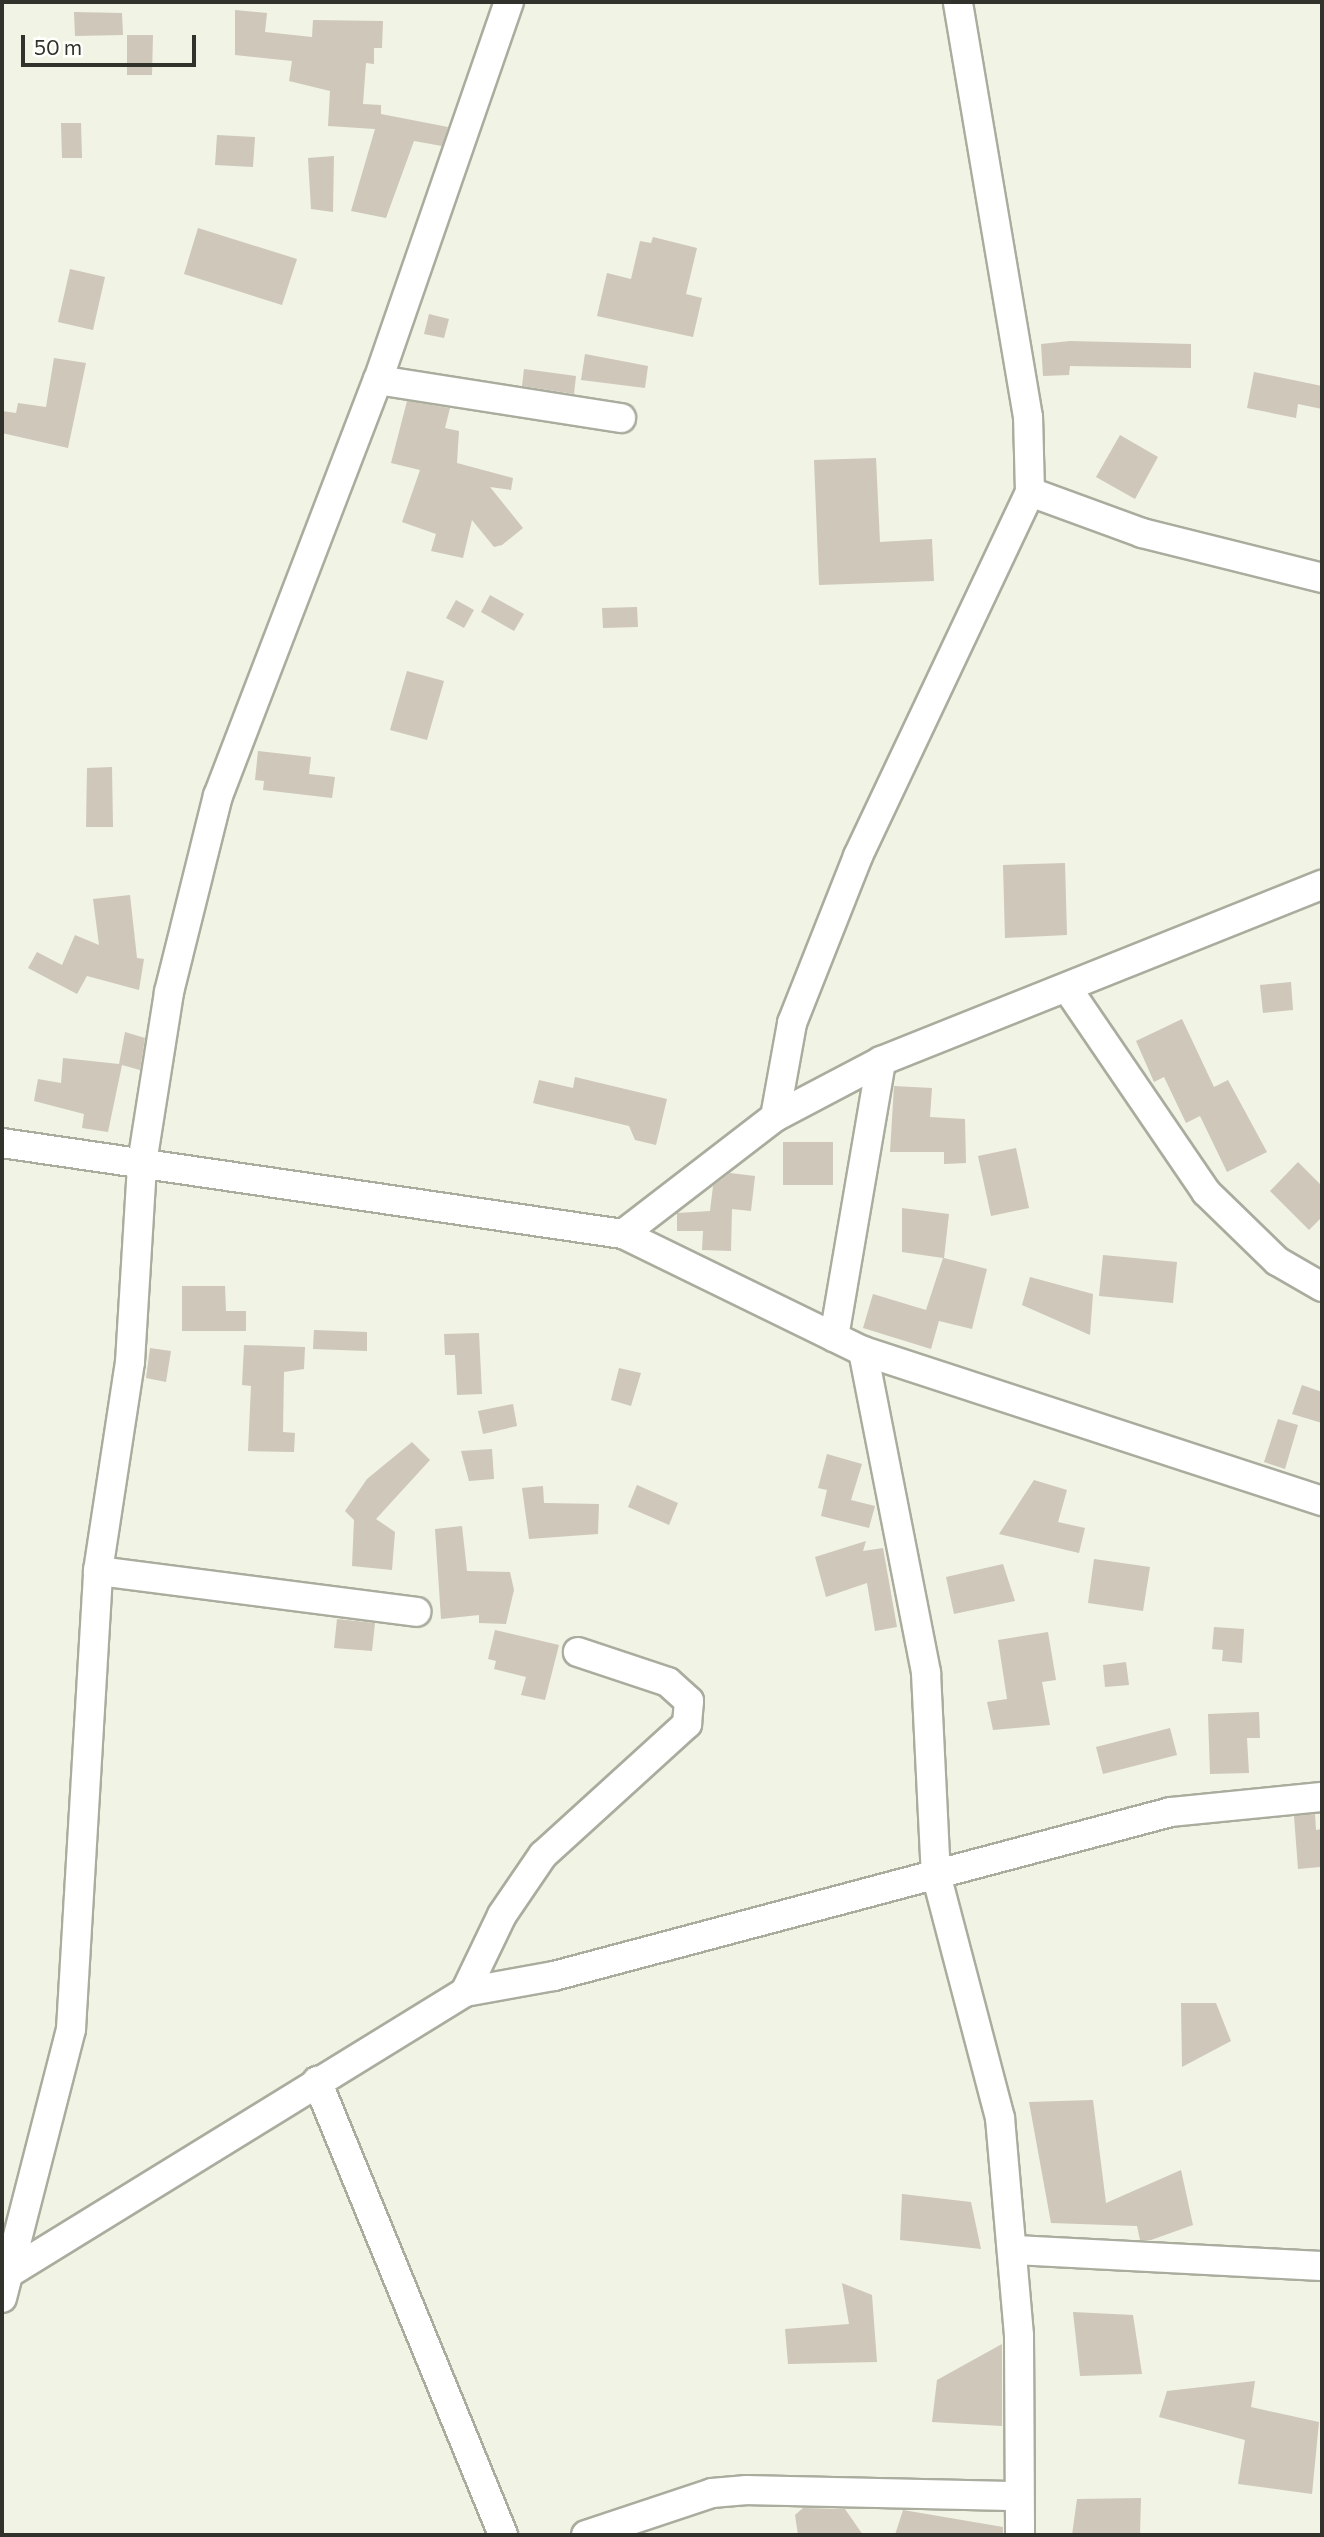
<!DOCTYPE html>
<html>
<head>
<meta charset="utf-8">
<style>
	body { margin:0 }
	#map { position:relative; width:1324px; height:2537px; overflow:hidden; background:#f1f3e4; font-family:Commissioner,sans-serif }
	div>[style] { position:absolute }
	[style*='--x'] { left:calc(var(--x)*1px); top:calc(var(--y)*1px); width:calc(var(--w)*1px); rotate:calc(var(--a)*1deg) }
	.building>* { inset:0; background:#cec7ba }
	.roads { filter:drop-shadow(2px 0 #aaac9e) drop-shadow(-2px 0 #aaac9e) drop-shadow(0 2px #aaac9e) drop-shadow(0 -2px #aaac9e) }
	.minor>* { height:28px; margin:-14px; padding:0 14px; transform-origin:14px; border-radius:14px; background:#fff }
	span { translate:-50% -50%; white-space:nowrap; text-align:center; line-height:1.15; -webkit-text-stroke:5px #fffffc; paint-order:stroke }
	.frame { position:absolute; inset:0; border:4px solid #31322c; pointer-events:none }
	.scale { position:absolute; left:21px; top:35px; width:175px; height:32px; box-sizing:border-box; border:4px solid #31322c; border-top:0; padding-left:9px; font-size:21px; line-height:24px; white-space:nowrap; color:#31322c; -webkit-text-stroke:5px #fffffc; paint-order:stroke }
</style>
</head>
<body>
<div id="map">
	<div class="building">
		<i style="clip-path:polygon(235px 10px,267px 13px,265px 32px,312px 37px,313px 20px,383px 21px,382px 48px,374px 48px,374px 64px,366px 63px,363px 104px,381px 105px,381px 114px,448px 127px,442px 146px,414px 141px,386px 218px,351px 211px,375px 129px,328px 126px,330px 91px,289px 81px,292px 61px,235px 55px)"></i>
		<i style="clip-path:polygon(74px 12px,122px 13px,123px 35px,75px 36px)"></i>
		<i style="clip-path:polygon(127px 35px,153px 35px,152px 75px,127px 75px)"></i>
		<i style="clip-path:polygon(61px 123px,81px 123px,82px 158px,62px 158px)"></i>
		<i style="clip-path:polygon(217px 135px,255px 137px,253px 167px,215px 165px)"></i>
		<i style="clip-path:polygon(334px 156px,333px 212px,311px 209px,308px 158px)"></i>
		<i style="clip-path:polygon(198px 228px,297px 259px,282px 305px,184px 274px)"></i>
		<i style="clip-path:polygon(653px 237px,697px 248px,686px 294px,702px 298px,693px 337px,597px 316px,607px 273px,631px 279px,640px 241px,651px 243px)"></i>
		<i style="clip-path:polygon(70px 269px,105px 277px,93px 330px,58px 322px)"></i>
		<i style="clip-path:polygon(429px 314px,449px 319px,444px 338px,424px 334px)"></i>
		<i style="clip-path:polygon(1070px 341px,1191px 344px,1191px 368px,1070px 366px,1069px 375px,1043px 376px,1041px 344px)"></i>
		<i style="clip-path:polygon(585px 354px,648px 366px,645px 388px,581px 380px)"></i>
		<i style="clip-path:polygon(54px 358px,86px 363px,68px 448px,2px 433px,2px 411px,16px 413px,18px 403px,46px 407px)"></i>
		<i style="clip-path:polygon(524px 369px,576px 376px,574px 394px,522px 386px)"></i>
		<i style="clip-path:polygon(1254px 372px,1322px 386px,1322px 409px,1298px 404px,1296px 418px,1247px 408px)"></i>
		<i style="clip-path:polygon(407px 401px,450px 408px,445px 428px,459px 431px,457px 463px,513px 478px,511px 490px,490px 487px,523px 528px,502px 545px,494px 547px,472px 520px,463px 558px,431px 551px,436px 534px,402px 522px,420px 470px,391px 463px)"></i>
		<i style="clip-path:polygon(1120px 435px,1158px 457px,1135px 499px,1096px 477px)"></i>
		<i style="clip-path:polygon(876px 458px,880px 542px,932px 539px,934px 581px,819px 585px,814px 460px)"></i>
		<i style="clip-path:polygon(490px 595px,524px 614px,514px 631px,481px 612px)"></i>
		<i style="clip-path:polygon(456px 600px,474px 610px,464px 628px,446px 618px)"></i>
		<i style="clip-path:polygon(637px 607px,638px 627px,603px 628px,602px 608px)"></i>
		<i style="clip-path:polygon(407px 671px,444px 681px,427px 740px,390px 730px)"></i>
		<i style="clip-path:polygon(258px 751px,311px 757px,309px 774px,335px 777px,332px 798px,263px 790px,264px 781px,255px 780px)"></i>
		<i style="clip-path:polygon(112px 767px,113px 827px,86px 827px,87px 768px)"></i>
		<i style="clip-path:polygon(1065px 863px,1067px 935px,1005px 938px,1003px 865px)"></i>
		<i style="clip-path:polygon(130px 895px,137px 958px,144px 959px,139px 990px,87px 976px,77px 994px,28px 968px,37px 952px,62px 965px,75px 935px,99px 945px,93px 899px)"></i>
		<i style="clip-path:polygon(1291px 982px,1293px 1010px,1263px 1013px,1260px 985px)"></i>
		<i style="clip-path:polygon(1182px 1019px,1214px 1087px,1228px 1080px,1267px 1152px,1227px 1172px,1200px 1116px,1186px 1123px,1164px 1077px,1154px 1082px,1136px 1041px)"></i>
		<i style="clip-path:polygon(125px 1032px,145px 1038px,140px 1070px,122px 1065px,108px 1132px,82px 1128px,84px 1114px,34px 1101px,38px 1079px,61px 1083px,63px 1058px,119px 1064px)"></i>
		<i style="clip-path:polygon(575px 1077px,667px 1099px,656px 1145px,635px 1140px,629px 1126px,533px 1103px,539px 1080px,573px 1088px)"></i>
		<i style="clip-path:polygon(894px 1086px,932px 1088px,930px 1117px,965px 1119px,966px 1163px,944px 1164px,944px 1152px,890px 1152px)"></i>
		<i style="clip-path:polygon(783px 1142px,833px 1142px,833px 1185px,783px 1185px)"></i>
		<i style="clip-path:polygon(1016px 1148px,1029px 1208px,991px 1216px,978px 1156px)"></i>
		<i style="clip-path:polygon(1298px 1162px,1322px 1186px,1322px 1217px,1309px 1230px,1270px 1191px)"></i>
		<i style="clip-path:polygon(730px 1173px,755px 1176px,751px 1211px,732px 1209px,731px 1251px,702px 1250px,703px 1231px,677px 1231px,677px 1213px,710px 1211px,713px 1186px)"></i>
		<i style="clip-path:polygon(902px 1208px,949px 1214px,944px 1258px,987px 1269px,972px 1329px,939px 1321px,931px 1349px,863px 1328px,873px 1294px,926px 1310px,943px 1258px,902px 1252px)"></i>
		<i style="clip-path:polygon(1103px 1255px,1177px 1262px,1173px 1303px,1099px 1296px)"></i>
		<i style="clip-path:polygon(1030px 1277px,1093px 1294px,1090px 1335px,1022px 1305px)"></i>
		<i style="clip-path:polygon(182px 1286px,225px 1286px,226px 1311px,246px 1311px,246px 1331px,182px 1331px)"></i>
		<i style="clip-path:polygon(314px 1330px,367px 1332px,367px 1351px,313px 1349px)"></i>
		<i style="clip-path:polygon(479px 1333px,482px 1394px,457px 1395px,455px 1355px,445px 1355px,444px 1334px)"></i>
		<i style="clip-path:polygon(244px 1345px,305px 1347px,304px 1369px,284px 1372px,283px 1432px,295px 1433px,294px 1452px,248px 1451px,251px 1386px,242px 1385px)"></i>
		<i style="clip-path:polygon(150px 1348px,171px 1351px,166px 1382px,146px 1378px)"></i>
		<i style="clip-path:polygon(619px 1368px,641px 1373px,631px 1406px,611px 1400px)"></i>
		<i style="clip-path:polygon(1302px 1385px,1322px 1392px,1322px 1423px,1292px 1414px)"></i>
		<i style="clip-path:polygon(513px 1404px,517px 1426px,483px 1434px,478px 1411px)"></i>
		<i style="clip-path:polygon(1278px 1419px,1298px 1425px,1285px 1469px,1264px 1462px)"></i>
		<i style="clip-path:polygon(412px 1442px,430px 1460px,376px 1519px,395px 1532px,392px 1570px,352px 1566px,354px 1520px,345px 1511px,367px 1479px)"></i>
		<i style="clip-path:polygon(492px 1449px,494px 1479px,469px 1481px,461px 1451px)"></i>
		<i style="clip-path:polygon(827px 1454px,862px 1464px,851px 1500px,875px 1506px,869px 1528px,821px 1516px,827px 1490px,818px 1488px)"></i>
		<i style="clip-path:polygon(1034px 1480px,1067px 1490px,1058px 1522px,1085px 1528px,1079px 1553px,999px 1534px)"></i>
		<i style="clip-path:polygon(637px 1485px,678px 1503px,669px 1525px,628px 1507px)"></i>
		<i style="clip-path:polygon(543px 1486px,544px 1503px,599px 1504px,598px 1534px,529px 1539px,522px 1488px)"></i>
		<i style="clip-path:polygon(462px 1526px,467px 1571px,510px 1572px,514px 1590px,506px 1624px,479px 1623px,479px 1615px,441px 1619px,435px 1529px)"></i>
		<i style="clip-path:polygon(866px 1541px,863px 1551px,883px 1548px,897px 1627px,875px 1631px,867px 1583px,826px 1597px,815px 1557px)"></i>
		<i style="clip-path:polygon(1094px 1559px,1150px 1567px,1143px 1611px,1088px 1603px)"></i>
		<i style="clip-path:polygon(1003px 1564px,1015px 1601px,954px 1614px,946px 1577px)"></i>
		<i style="clip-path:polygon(337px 1619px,375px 1623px,372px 1651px,334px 1648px)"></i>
		<i style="clip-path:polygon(1214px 1627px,1244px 1629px,1242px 1663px,1222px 1661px,1223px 1650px,1212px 1649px)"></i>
		<i style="clip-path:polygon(495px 1630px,559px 1645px,545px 1700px,521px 1695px,526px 1677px,494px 1669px,496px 1661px,488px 1659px)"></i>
		<i style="clip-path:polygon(1048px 1632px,1056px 1680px,1042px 1682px,1050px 1725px,993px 1730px,987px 1702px,1007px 1699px,998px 1640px)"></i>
		<i style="clip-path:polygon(1126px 1662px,1129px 1685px,1105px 1687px,1103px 1665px)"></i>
		<i style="clip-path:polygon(1259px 1712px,1260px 1738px,1247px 1738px,1249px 1773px,1210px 1774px,1208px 1714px)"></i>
		<i style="clip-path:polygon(1170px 1728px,1177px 1755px,1103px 1774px,1096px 1747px)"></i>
		<i style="clip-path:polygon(1315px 1814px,1316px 1830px,1322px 1829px,1320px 1867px,1298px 1869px,1294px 1816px)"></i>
		<i style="clip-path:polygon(1181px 2003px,1216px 2003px,1231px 2041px,1182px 2067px)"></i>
		<i style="clip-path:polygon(1093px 2100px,1106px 2203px,1181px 2170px,1193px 2225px,1151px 2240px,1140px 2240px,1137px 2226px,1051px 2223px,1029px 2102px)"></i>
		<i style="clip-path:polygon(902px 2194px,971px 2202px,981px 2249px,900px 2240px)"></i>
		<i style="clip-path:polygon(842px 2283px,872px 2295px,877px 2362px,788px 2364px,785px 2329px,849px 2324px)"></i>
		<i style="clip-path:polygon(1073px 2312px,1133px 2315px,1142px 2374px,1080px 2376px)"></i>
		<i style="clip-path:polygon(1002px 2344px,1002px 2426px,932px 2422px,937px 2380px)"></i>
		<i style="clip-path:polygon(1255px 2381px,1251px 2407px,1319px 2422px,1312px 2494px,1238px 2484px,1245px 2440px,1159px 2417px,1167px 2391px)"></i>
		<i style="clip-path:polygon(1141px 2498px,1140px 2535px,1072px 2535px,1077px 2499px)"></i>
		<i style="clip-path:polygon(803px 2508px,845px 2509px,863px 2535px,798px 2535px,795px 2515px)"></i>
		<i style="clip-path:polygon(903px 2510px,1003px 2527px,1003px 2535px,895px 2535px)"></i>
	</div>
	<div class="roads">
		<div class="minor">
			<i style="--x:378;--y:380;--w:246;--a:8.9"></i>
			<i style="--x:1030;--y:492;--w:119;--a:20.1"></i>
			<i style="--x:1142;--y:533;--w:186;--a:14"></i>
			<i style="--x:1067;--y:988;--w:247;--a:55.7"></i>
			<i style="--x:1206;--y:1192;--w:99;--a:44.2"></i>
			<i style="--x:1277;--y:1261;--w:52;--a:30"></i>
			<i style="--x:775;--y:1117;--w:96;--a:-79.7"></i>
			<i style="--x:792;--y:1023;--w:180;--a:-68.4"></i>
			<i style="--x:858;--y:856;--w:403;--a:-64.7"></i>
			<i style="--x:1030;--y:492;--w:75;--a:-91.5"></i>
			<i style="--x:1028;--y:417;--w:421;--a:-99.6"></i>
			<i style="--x:2;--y:1143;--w:628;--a:8.34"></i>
			<i style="--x:623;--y:1234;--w:267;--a:26"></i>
			<i style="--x:863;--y:1351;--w:483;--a:18.1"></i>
			<i style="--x:623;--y:1234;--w:192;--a:-37.6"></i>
			<i style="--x:775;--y:1117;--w:120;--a:-27.8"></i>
			<i style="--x:881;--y:1061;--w:475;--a:-21.8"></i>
			<i style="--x:834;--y:1337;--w:280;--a:-80.3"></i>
			<i style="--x:863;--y:1351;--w:328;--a:78.9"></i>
			<i style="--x:926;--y:1673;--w:201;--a:87.2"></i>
			<i style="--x:936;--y:1874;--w:252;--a:75.3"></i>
			<i style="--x:1000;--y:2118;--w:219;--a:85"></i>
			<i style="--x:1019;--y:2336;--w:199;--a:89.7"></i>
			<i style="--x:98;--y:1571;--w:321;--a:7.3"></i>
			<i style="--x:465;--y:1992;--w:85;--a:-64.3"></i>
			<i style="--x:502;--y:1915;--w:73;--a:-55.7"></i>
			<i style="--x:543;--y:1855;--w:195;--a:-42.3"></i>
			<i style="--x:687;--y:1724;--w:23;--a:-85"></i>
			<i style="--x:689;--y:1701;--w:28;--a:-138"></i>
			<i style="--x:668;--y:1682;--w:95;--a:-161.6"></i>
			<i style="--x:317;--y:2081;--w:491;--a:67.7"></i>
			<i style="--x:1015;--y:2250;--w:307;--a:3"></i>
			<i style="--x:9;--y:2273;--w:536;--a:-31.64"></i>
			<i style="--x:465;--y:1992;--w:90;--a:-10.2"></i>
			<i style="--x:554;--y:1976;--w:638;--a:-14.89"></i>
			<i style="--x:1171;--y:1812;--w:152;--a:-5.7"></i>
			<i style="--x:2;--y:2298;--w:278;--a:-75.6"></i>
			<i style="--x:71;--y:2029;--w:459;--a:-86.6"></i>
			<i style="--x:98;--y:1571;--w:211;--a:-81.3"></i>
			<i style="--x:130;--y:1362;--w:199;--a:-86.5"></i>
			<i style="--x:142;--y:1163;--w:173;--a:-81"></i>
			<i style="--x:169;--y:992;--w:202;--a:-76"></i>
			<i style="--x:218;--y:796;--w:446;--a:-69"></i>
			<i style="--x:378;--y:380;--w:400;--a:-70.9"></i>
			<i style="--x:586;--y:2535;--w:133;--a:-18.4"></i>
			<i style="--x:712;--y:2493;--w:35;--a:-5"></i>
			<i style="--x:747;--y:2490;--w:272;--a:1.3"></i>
		</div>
	</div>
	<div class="frame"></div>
	<div class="scale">50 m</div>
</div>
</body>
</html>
